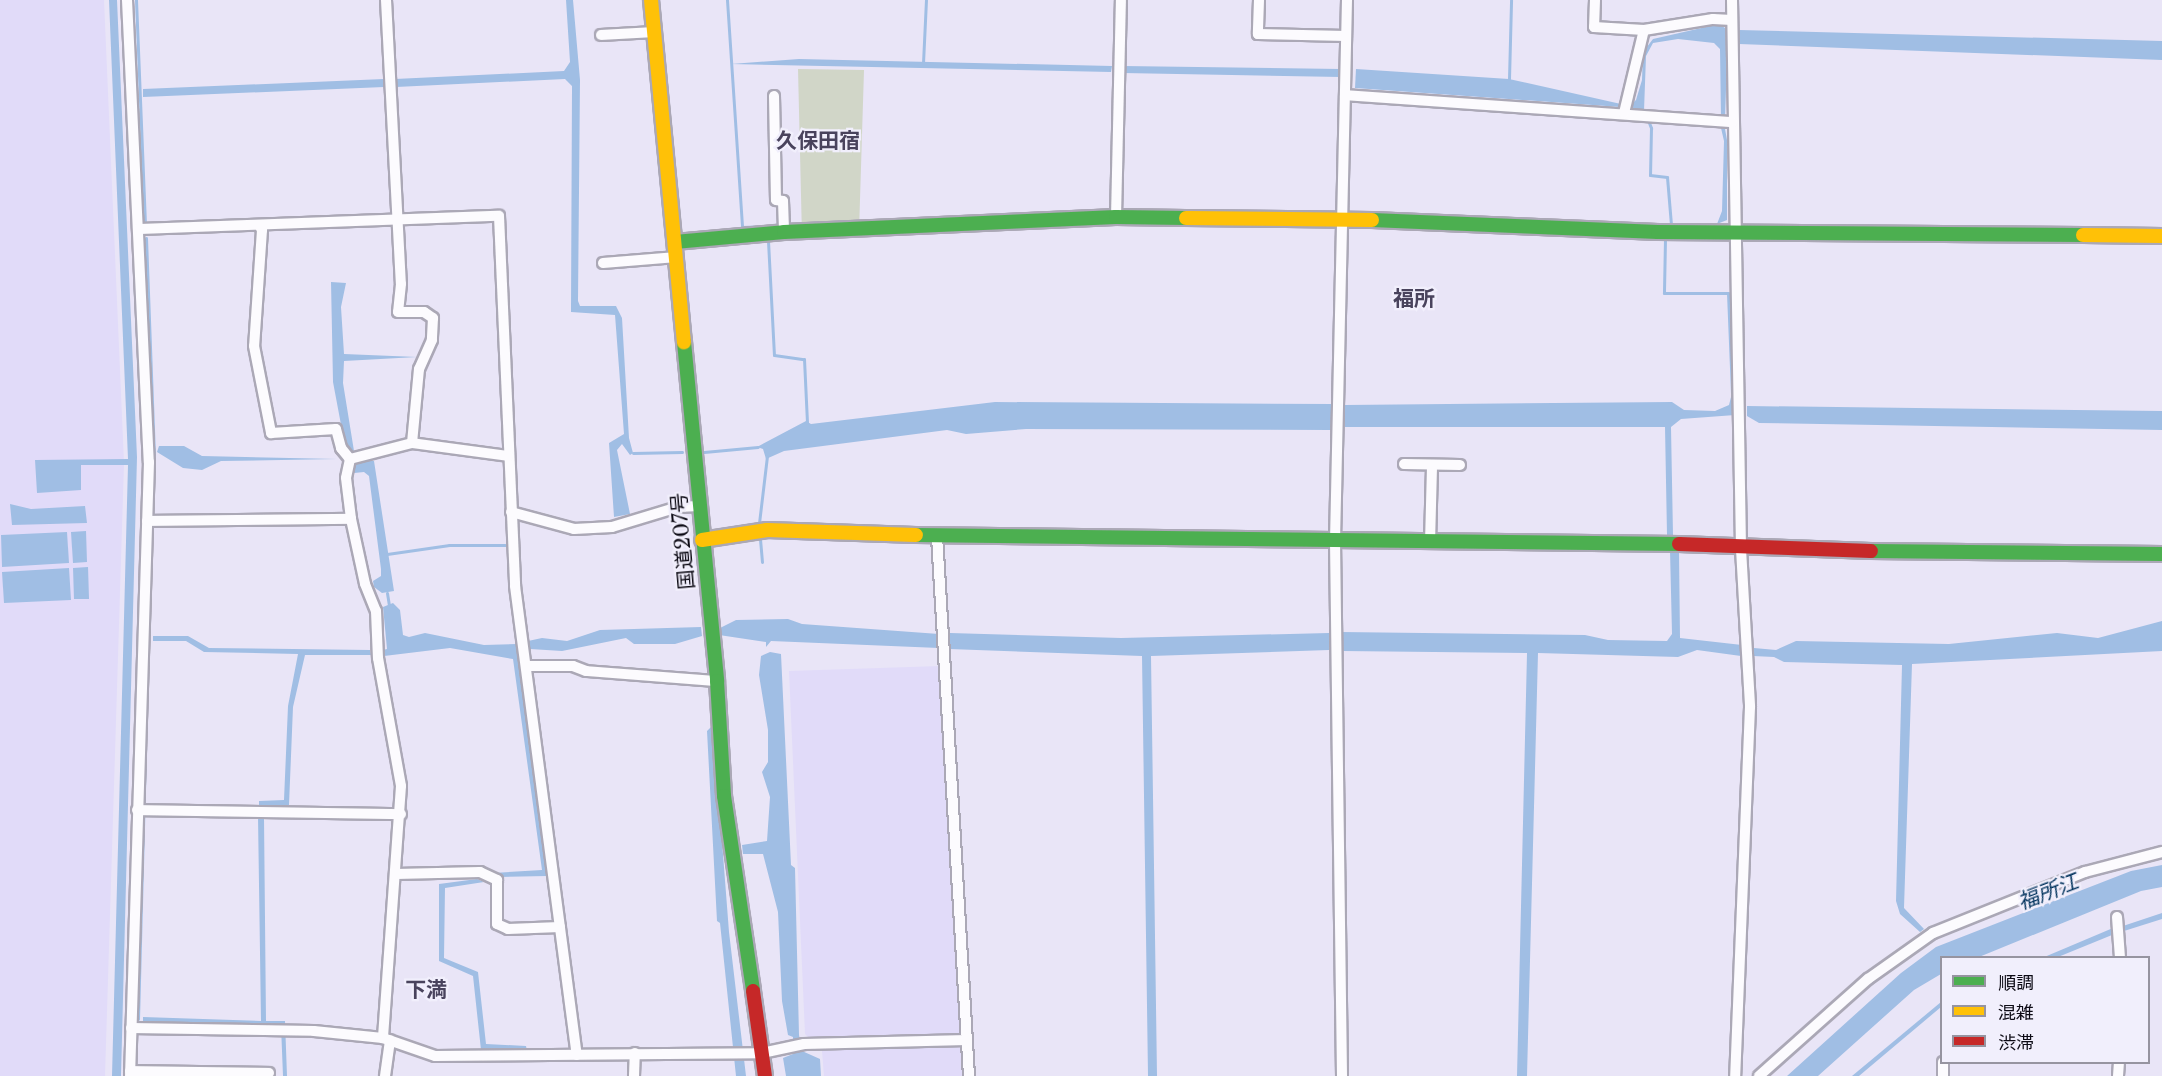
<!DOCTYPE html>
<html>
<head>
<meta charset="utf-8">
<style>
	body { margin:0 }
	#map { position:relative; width:2162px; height:1076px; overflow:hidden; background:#e9e5f7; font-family:"Libre Baskerville","Noto Sans JP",serif }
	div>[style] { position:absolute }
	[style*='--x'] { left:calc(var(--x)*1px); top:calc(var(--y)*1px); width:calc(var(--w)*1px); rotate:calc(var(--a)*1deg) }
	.built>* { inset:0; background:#e1dbf9 }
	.green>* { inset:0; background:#d1d6c8 }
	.water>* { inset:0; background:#a0bee4 }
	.stream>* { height:3px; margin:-1.5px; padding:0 1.5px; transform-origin:1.5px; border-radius:1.5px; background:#a0bee4 }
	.roads { filter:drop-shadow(2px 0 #aba8b6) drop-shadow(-2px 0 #aba8b6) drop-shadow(0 2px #aba8b6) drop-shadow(0 -2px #aba8b6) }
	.street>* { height:10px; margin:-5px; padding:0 5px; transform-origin:5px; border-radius:5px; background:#fcfbfe }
	.fast>* { height:14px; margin:-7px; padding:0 7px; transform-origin:7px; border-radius:7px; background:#4caf50 }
	.slow>* { height:14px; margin:-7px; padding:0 7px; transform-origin:7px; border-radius:7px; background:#ffc107 }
	.jam>* { height:14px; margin:-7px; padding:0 7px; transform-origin:7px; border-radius:7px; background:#c62828 }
	span { translate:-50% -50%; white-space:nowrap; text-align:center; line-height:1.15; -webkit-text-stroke:4.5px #f1effc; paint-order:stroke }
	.street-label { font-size:20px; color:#0d0b15 }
	.neighbourhood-label { font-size:21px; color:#49435d; font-weight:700 }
	.water-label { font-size:21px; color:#00325c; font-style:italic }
	.legend { position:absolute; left:1940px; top:956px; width:210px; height:108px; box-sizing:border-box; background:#f1effc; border:2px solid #9694a0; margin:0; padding:8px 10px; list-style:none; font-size:18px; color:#0d0b15 }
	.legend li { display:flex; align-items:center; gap:12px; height:30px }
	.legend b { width:30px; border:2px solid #9694a0 }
</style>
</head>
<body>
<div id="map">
	<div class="built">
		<i style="clip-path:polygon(0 0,104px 0,124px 463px,105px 1076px,0 1076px)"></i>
		<i style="clip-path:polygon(940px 666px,964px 1076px,824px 1076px,822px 1051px,805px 1034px,789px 671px)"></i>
	</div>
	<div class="green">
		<i style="clip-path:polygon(798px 69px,864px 70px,859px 232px,802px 237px)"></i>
	</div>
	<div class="water">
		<i style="clip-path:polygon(109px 0,117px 0,137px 457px,121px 1076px,112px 1076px,128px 465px,81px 465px,81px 490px,37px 493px,35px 460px,128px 459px)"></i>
		<i style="clip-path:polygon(566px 0,573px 0,580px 80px,578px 301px,580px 306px,616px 306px,622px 318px,629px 438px,633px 453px,630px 455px,622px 444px,617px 450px,630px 514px,614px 517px,609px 443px,624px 434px,615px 315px,571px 312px,572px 86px,565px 79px,396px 87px,395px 79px,564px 71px,570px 62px)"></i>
		<i style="clip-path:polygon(1719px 24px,1728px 30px,1725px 119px,1721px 119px,1720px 49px,1714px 43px,1678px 39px,1653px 43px,1646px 56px,1644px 111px,1628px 107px,1636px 100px,1642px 80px,1643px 52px,1653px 39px)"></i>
		<i style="clip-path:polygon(1739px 30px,2162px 41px,2162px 60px,1739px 44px)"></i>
		<i style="clip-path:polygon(799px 59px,1112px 66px,1111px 72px,731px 64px)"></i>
		<i style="clip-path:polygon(1123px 66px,1341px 69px,1341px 77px,1123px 73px)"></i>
		<i style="clip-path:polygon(1356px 69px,1509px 79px,1621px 104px,1620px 107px,1355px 88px)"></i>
		<i style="clip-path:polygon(384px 79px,384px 87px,143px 97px,143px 89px)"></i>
		<i style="clip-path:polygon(1721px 128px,1725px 129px,1727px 140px,1727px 220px,1717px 224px,1722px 211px,1724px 141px)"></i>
		<i style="clip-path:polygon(331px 282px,346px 283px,341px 307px,344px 354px,417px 357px,344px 361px,343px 383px,354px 451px,351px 452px,345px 446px,333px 382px)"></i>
		<i style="clip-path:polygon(1732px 393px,1735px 415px,1681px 419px,1671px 427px,1673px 535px,1667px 535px,1665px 427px,1345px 427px,1345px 405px,1672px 402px,1684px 410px,1715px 411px,1729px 405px)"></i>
		<i style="clip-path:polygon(995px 402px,1333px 404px,1331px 430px,1026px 429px,966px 434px,947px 430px,784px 451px,766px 459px,763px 449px,757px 447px,806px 421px,811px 424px)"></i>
		<i style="clip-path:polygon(1747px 406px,2162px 411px,2162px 430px,1759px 423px,1747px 416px)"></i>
		<i style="clip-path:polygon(159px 446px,184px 446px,202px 456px,337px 459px,221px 461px,202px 470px,183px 468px,157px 452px)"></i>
		<i style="clip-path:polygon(362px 461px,374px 461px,394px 591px,382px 593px,374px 587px,373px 581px,381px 576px,381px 569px,369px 476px,364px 472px,354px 473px,354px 466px)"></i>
		<i style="clip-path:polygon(10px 504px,31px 509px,85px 506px,87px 523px,12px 525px)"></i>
		<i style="clip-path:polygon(86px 531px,87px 562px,73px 563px,71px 532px)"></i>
		<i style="clip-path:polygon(67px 532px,69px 563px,2px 567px,1px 535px)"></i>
		<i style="clip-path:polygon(1670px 550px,1679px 551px,1680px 638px,1742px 645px,1741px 656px,1697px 650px,1678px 657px,1538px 653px,1527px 1076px,1517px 1076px,1527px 653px,1342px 651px,1341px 632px,1585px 635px,1608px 640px,1667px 641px,1672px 634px)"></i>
		<i style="clip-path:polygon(88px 567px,89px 599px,74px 599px,73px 568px)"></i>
		<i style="clip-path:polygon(69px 568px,71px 600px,4px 603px,2px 572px)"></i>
		<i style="clip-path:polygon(393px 603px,400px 610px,403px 635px,409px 637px,425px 633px,484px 645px,517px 644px,547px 876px,500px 877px,493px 873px,542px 870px,513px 659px,450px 648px,384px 656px,383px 650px,387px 649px,383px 607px)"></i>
		<i style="clip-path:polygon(788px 619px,802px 624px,939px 634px,939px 648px,771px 641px,766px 647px,766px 642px,719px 635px,718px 629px,736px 620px)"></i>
		<i style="clip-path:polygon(2162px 621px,2162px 651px,1912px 664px,1904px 908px,1924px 929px,1920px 932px,1900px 914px,1896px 901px,1902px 665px,1784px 662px,1774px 657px,1753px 656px,1754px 648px,1776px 650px,1796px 641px,1949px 644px,2057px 633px,2098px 638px)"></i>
		<i style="clip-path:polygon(701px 627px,702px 636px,675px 644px,634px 644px,626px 638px,562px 651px,530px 649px,528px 641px,542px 638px,567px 641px,600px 630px)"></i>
		<i style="clip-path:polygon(950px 633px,1121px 638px,1329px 633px,1329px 650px,1151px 656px,1157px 1076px,1148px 1076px,1142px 656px,949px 649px)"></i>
		<i style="clip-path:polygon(153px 636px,188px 636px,209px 648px,370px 650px,371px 655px,305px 655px,293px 707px,289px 805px,259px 808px,259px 801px,284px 800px,288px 706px,298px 654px,204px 652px,186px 641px,153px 641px)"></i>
		<i style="clip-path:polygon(770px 652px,781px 654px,791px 865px,795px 868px,799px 1035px,802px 1051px,820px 1059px,821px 1076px,786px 1076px,783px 1058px,793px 1054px,793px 1037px,788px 1035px,782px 1001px,778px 912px,763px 854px,743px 854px,742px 845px,767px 841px,770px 797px,762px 772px,768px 762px,768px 730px,759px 675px,761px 656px)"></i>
		<i style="clip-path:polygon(713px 725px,729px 932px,746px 1076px,736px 1076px,720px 923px,717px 921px,707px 731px)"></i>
		<i style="clip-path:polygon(258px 817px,264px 817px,266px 1021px,285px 1021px,287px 1076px,283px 1076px,281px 1026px,143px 1022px,143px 1017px,261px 1021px)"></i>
		<i style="clip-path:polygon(2162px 865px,2162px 887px,2141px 891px,1979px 957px,1942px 958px,1941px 974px,1914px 990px,1818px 1076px,1787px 1076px,1901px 973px,1936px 947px,2131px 871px)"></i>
		<i style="clip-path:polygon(477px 879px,484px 882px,445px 888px,444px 958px,478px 972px,486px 1044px,526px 1046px,527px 1051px,481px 1050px,473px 976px,439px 961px,439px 884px)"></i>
		<i style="clip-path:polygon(2162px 913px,2162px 919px,2124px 931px,2123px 926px)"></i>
		<i style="clip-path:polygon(2113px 928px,2112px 935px,2058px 957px,2042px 958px)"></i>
		<i style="clip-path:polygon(1941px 1002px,1941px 1007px,1859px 1076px,1852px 1076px)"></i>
	</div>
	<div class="stream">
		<i style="--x:136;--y:0;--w:221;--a:87.7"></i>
		<i style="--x:727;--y:0;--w:227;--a:86.2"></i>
		<i style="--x:742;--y:227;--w:25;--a:-2"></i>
		<i style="--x:923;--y:63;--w:63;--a:-87.3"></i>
		<i style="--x:1509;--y:79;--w:79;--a:-88.5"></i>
		<i style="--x:1648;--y:120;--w:9;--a:69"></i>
		<i style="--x:1651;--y:128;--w:47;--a:91.2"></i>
		<i style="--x:1650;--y:175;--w:17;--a:7"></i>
		<i style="--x:1667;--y:177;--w:48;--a:85.2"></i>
		<i style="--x:146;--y:238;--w:217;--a:87.9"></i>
		<i style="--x:1665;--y:239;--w:54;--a:91.1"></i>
		<i style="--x:1664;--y:293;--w:64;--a:0"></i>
		<i style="--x:1728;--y:293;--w:100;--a:87.7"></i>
		<i style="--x:768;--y:241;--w:114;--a:87"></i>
		<i style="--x:774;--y:355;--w:30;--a:8"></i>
		<i style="--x:804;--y:359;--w:64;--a:87.3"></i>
		<i style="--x:704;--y:452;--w:54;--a:-5.3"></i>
		<i style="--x:633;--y:453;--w:49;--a:-1.2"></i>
		<i style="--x:759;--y:523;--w:67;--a:-83.2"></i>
		<i style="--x:760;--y:539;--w:23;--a:85"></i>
		<i style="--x:387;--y:554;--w:63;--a:-8.3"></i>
		<i style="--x:449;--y:545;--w:56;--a:0"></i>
		<i style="--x:387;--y:593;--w:12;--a:81"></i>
		<i style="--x:138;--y:1019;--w:271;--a:-88.5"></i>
	</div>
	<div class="roads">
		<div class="street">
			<i style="--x:127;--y:0;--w:463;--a:87.3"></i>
			<i style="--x:149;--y:462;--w:614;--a:91.77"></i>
			<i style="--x:386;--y:0;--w:284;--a:87"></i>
			<i style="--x:401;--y:284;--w:28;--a:96"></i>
			<i style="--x:398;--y:312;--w:26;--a:0"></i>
			<i style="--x:424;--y:312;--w:11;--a:34"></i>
			<i style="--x:433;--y:318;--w:22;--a:93"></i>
			<i style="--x:432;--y:340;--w:32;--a:114"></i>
			<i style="--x:419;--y:369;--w:74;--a:95.4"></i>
			<i style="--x:1259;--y:0;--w:34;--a:92"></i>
			<i style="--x:1258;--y:34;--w:88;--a:1.3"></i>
			<i style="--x:1595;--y:0;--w:27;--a:92"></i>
			<i style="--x:1594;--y:27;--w:50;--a:3.4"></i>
			<i style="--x:1644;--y:30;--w:70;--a:-9.1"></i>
			<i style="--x:1713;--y:19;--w:19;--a:3"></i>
			<i style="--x:1732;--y:0;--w:549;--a:89.06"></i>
			<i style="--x:1741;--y:549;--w:158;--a:86.7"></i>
			<i style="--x:1750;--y:707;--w:369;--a:92.3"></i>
			<i style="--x:601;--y:35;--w:53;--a:-3.2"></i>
			<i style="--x:1345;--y:95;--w:388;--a:4"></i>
			<i style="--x:774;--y:96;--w:104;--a:88.9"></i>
			<i style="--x:776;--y:200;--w:7;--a:8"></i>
			<i style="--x:783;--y:201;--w:31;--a:88"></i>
			<i style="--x:1624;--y:113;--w:85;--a:-76.5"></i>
			<i style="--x:1116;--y:217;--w:217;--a:-88.7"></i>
			<i style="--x:259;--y:225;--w:6;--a:59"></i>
			<i style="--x:262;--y:230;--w:116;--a:93.9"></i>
			<i style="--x:254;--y:346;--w:89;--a:78.9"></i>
			<i style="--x:271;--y:433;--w:65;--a:-3.5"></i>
			<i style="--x:336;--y:429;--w:20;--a:75"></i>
			<i style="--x:341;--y:448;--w:14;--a:51"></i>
			<i style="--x:138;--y:229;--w:361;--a:-2.1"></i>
			<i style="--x:499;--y:216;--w:370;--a:87.5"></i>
			<i style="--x:515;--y:586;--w:473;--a:82.5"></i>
			<i style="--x:603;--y:263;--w:74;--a:-4.6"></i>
			<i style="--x:350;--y:459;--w:19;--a:102"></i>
			<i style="--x:346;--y:478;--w:41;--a:83"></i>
			<i style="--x:351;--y:519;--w:66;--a:77.8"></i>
			<i style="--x:365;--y:584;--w:29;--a:68"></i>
			<i style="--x:376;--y:611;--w:47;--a:87.6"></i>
			<i style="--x:378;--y:658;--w:130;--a:79.8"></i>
			<i style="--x:401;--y:786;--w:253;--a:94.1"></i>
			<i style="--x:350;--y:459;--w:64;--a:-14.5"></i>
			<i style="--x:412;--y:443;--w:97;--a:7.7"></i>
			<i style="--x:1404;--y:464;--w:56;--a:1"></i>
			<i style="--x:511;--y:512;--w:65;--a:15.1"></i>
			<i style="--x:574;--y:529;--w:38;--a:-3"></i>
			<i style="--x:612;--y:527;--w:69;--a:-16.9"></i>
			<i style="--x:678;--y:507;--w:21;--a:-3"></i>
			<i style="--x:147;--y:521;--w:204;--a:-0.6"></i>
			<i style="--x:937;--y:536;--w:541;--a:86.61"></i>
			<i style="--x:1430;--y:543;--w:78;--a:-88.5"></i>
			<i style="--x:527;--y:666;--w:46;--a:0"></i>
			<i style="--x:573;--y:666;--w:14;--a:21"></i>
			<i style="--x:586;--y:671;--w:131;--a:4.4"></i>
			<i style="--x:137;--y:810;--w:264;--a:0.9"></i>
			<i style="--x:396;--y:874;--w:84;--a:-1.4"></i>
			<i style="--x:480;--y:872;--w:19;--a:25"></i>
			<i style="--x:497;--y:880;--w:44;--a:90"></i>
			<i style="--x:497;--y:924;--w:12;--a:24"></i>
			<i style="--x:508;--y:929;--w:52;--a:-2.2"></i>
			<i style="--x:2117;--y:917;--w:41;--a:85.8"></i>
			<i style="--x:131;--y:1028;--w:183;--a:0.9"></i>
			<i style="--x:314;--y:1031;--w:69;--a:5.8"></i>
			<i style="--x:383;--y:1038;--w:55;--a:19.1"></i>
			<i style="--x:435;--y:1056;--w:327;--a:-0.5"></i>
			<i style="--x:762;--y:1053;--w:43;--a:-12.1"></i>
			<i style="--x:804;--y:1044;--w:163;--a:-1.4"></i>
			<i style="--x:130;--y:1071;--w:139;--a:0.8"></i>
			<i style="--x:385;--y:1076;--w:36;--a:-82"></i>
			<i style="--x:634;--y:1076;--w:23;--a:-88"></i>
			<i style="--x:1342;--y:1076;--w:535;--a:-90.75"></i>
			<i style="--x:1335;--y:541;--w:541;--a:-88.73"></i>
			<i style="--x:1759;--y:1076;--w:146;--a:-41.7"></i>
			<i style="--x:1868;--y:979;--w:80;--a:-35.3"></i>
			<i style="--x:1933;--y:933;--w:164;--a:-21.9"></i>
			<i style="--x:2085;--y:872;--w:80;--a:-14.6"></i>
			<i style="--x:1943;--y:1076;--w:14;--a:-90"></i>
			<i style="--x:2118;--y:1076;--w:14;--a:-86"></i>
		</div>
		<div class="fast">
			<i style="--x:1372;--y:220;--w:286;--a:2.4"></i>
			<i style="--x:1658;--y:232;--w:425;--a:0.4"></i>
			<i style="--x:675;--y:242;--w:109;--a:-5.2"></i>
			<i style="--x:784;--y:232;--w:332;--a:-2.6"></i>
			<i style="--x:1116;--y:217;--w:70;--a:0.8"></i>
			<i style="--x:684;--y:342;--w:341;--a:84.4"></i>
			<i style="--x:717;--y:681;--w:115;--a:86.5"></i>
			<i style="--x:724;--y:796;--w:197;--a:81.5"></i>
			<i style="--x:916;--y:535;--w:763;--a:0.68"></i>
			<i style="--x:1871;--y:551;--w:291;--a:0.6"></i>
		</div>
		<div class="slow">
			<i style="--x:651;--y:0;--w:344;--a:84.5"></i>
			<i style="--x:1186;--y:218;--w:186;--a:0.6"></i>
			<i style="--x:2083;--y:235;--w:79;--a:0.7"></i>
			<i style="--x:702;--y:540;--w:66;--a:-8.7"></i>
			<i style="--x:767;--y:530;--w:149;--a:1.9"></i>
		</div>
		<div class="jam">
			<i style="--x:1679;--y:544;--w:192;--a:2.1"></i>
			<i style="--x:753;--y:991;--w:86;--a:82"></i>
		</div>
	</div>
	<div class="street-label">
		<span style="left:683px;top:541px;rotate:-95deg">国道207号</span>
	</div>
	<div class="neighbourhood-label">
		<span style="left:818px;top:141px">久保田宿</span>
		<span style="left:1414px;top:299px">福所</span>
		<span style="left:426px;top:990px">下満</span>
	</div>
	<div class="water-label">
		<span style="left:2048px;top:892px;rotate:-21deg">福所江</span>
	</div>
	<ul class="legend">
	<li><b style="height:8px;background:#4caf50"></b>順調</li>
	<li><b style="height:8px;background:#ffc107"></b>混雑</li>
	<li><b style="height:8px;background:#c62828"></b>渋滞</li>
	</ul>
</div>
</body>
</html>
